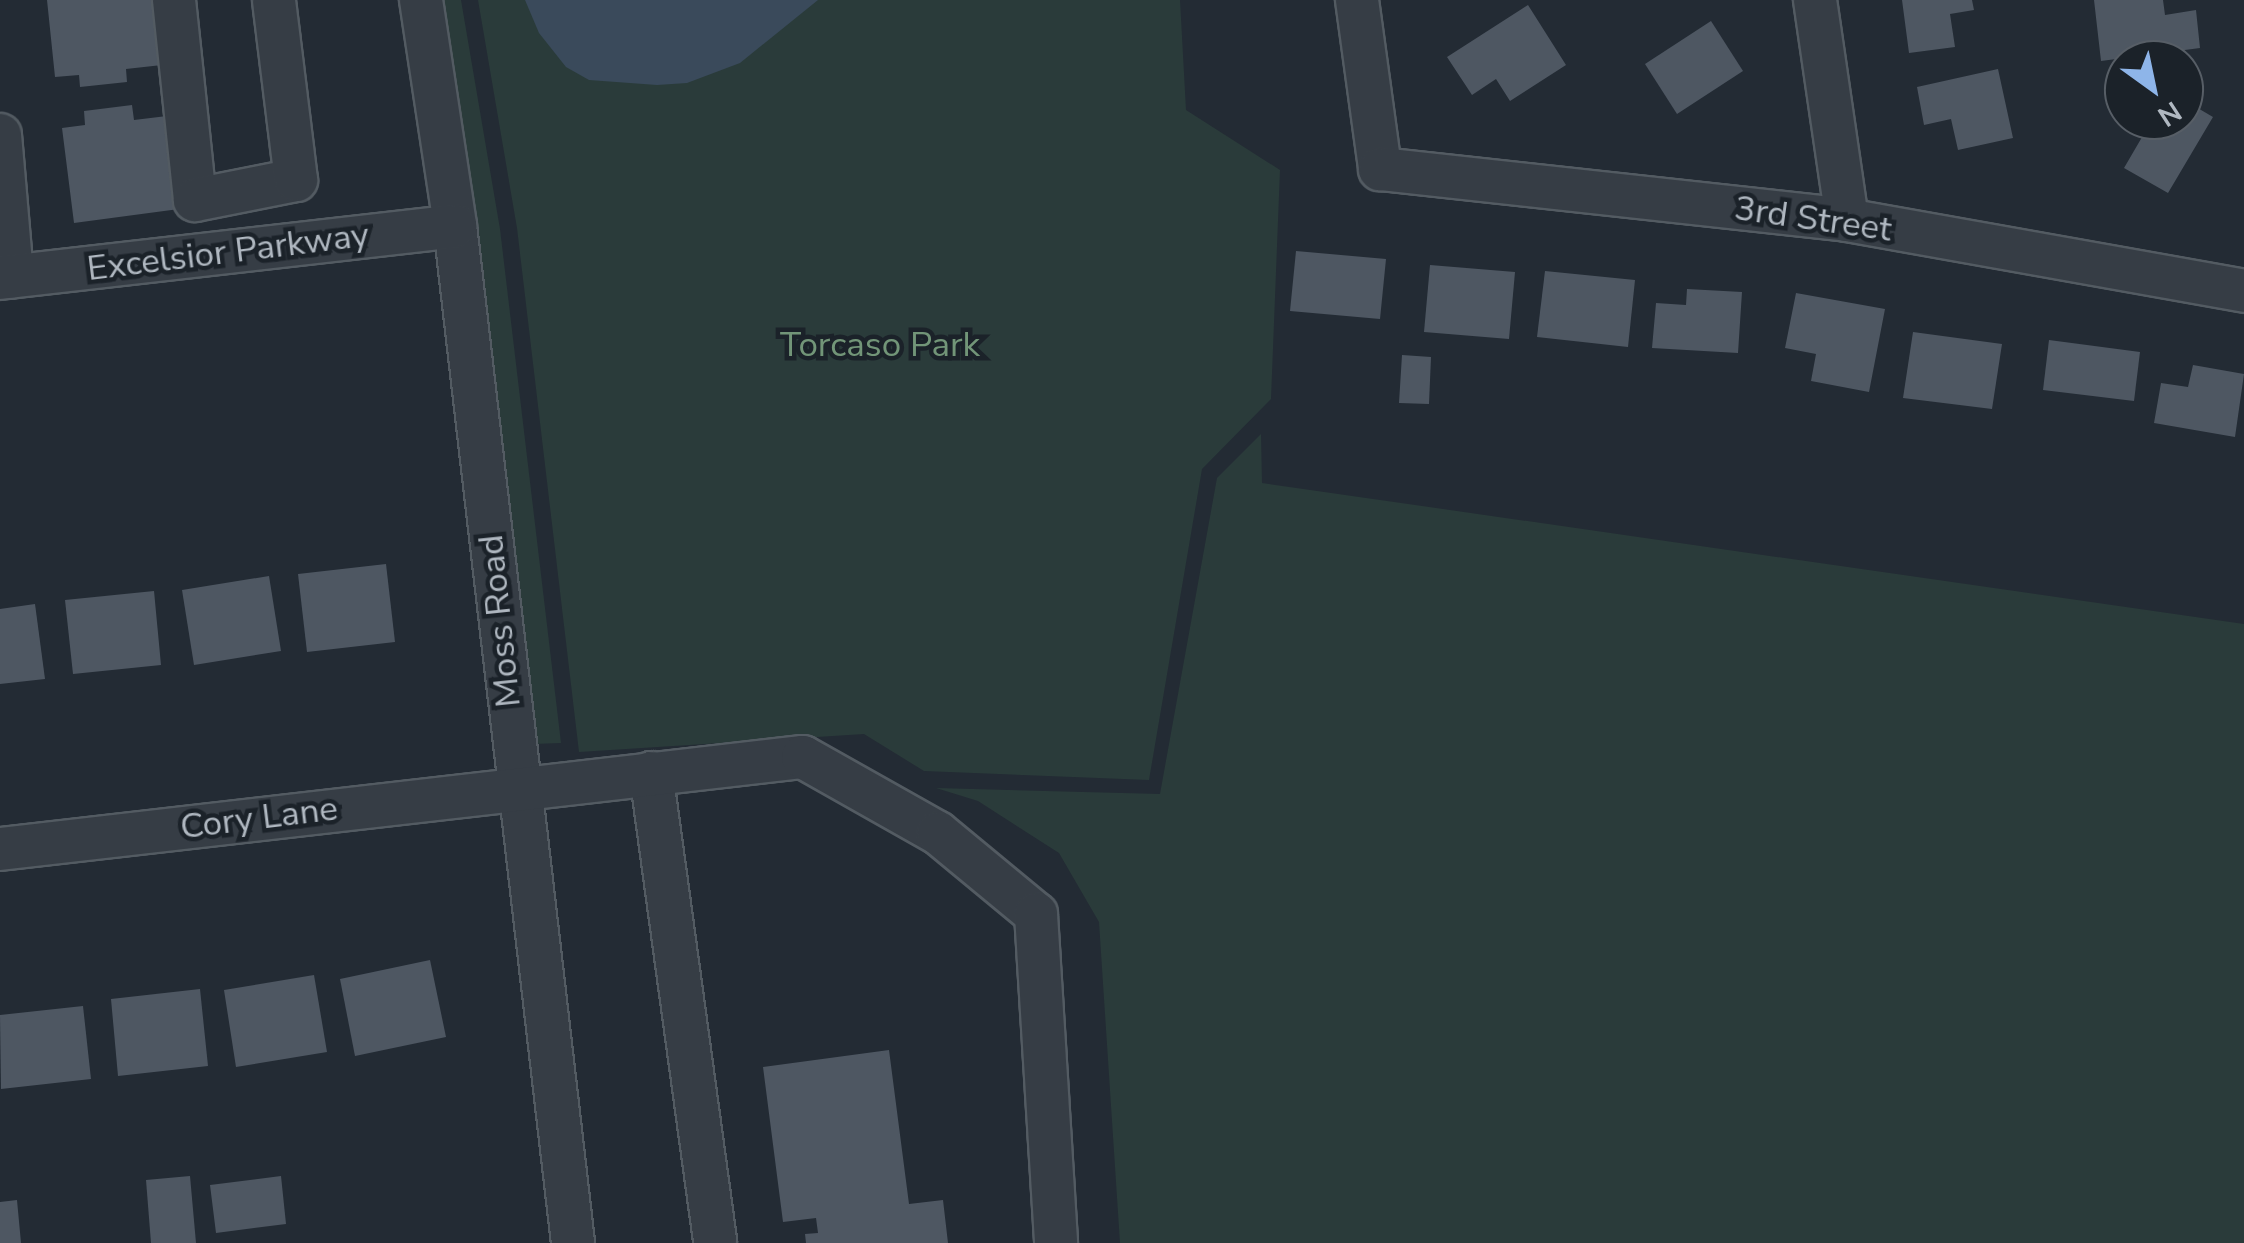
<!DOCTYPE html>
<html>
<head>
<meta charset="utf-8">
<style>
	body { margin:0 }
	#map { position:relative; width:2244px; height:1243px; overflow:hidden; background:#232b34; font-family:"Nunito Sans",sans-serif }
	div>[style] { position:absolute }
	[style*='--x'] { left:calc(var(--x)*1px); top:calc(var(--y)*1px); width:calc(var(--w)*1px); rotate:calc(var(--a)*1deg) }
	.green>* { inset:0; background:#2a3b3a }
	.water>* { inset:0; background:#3a4a5b }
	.building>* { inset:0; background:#4e5762 }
	.roads { filter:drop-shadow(2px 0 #535b62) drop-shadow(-2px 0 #535b62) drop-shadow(0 2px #535b62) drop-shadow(0 -2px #535b62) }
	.minor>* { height:42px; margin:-21px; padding:0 21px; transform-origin:21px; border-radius:21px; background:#363d45 }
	span { translate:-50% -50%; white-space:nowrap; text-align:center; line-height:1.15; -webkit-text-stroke:9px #1b2229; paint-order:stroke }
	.street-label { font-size:35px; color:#b0b8c1 }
	.park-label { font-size:35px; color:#729578 }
	.north { position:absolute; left:2104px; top:40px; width:100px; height:100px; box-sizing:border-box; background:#1b2229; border:2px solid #575e66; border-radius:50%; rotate:147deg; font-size:28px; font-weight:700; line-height:40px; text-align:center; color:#b0b8c1 }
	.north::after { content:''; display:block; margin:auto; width:35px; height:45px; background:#8eb5e9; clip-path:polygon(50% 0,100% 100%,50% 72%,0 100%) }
</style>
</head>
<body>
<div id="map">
	<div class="green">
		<i style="clip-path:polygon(441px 0,461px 0,500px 229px,561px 743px,533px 744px)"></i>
		<i style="clip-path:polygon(478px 0,1180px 0,1186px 110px,1280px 170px,1271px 399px,1202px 469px,1149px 780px,924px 771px,864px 734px,579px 752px,517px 228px)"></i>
		<i style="clip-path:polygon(1261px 434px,1262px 483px,2244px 624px,2244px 1243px,1120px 1243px,1099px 922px,1059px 853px,978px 801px,936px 788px,1160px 794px,1217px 478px)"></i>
	</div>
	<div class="water">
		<i style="clip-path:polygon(525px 0,818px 0,740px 63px,687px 83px,657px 85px,589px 80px,566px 67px,539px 33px)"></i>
	</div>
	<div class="building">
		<i style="clip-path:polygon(47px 0,155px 0,162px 65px,126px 69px,127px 82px,80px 87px,79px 75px,55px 77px)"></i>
		<i style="clip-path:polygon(1902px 0,1972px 0,1974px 10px,1950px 14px,1955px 47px,1909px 53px)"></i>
		<i style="clip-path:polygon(2094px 0,2163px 0,2165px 15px,2196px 10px,2200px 48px,2101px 61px)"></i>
		<i style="clip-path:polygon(1528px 5px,1566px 65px,1510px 101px,1496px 79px,1472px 95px,1447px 57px)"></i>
		<i style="clip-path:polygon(1711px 21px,1743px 71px,1677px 114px,1645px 64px)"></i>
		<i style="clip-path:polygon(1998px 69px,2013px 138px,1958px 150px,1951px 119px,1924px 125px,1917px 87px)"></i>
		<i style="clip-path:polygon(2184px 100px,2213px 117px,2168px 193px,2124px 168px,2152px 120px,2184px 120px)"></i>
		<i style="clip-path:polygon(132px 105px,134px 120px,167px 116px,179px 209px,74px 223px,62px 128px,85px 125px,84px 111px)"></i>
		<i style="clip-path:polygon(1296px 251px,1386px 259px,1380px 319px,1290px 311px)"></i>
		<i style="clip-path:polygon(1430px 265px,1515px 272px,1509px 339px,1424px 332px)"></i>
		<i style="clip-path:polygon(1545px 271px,1635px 280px,1628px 347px,1537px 337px)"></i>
		<i style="clip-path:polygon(1687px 289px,1742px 292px,1738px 353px,1652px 348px,1656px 303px,1686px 305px)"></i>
		<i style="clip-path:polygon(1796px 293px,1885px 309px,1869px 392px,1811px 381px,1816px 354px,1785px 348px)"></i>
		<i style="clip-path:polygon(1913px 332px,2002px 344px,1992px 409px,1903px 398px)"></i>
		<i style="clip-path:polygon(2049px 340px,2140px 352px,2134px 401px,2043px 390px)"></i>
		<i style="clip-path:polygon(1402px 355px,1431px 357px,1429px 404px,1399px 403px)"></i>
		<i style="clip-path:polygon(2193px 365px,2244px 374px,2235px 437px,2154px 423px,2161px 383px,2188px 387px)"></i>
		<i style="clip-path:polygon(386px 564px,395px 642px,307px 652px,298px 574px)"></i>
		<i style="clip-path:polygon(269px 576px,281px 651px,194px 665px,182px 590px)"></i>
		<i style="clip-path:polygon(154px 591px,161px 665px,73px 674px,65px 600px)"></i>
		<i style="clip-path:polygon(35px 604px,45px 679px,0 684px,0 609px)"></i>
		<i style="clip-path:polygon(430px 960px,446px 1037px,355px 1056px,340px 979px)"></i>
		<i style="clip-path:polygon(314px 975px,327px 1052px,236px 1067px,224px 990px)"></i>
		<i style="clip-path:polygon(200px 989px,208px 1066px,118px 1076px,111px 999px)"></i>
		<i style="clip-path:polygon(83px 1006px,91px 1079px,1px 1089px,0 1015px)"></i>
		<i style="clip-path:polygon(889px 1050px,909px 1204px,943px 1200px,948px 1243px,806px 1243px,805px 1234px,818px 1233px,816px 1218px,783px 1222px,763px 1067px)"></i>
		<i style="clip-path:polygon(190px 1176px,196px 1243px,151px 1243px,146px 1180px)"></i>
		<i style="clip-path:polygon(281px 1176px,286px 1224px,216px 1233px,210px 1185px)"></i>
		<i style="clip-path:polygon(17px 1200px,21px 1243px,0 1243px,0 1202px)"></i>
	</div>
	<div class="roads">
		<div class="minor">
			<i style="--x:174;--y:0;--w:201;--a:84"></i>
			<i style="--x:195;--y:200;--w:103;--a:-11.2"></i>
			<i style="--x:296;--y:180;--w:181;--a:-97"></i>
			<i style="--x:421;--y:0;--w:229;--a:81.4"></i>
			<i style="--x:455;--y:226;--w:1024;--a:83.38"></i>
			<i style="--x:1357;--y:0;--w:171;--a:82.2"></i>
			<i style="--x:1380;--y:169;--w:470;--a:6.2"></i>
			<i style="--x:1847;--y:220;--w:403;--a:10.1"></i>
			<i style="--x:1815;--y:0;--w:222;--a:81.7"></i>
			<i style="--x:0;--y:135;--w:142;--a:85.1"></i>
			<i style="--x:0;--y:278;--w:458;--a:-6.5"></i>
			<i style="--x:651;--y:773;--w:474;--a:82.2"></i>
			<i style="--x:0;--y:849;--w:808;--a:-6.54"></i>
			<i style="--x:803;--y:757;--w:155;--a:29.4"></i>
			<i style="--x:938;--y:833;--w:127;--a:39.6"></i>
			<i style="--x:1036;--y:914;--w:330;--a:86.5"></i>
		</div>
	</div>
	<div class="street-label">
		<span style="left:1813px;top:219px;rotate:8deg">3rd Street</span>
		<span style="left:228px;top:252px;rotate:-7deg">Excelsior Parkway</span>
		<span style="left:500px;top:621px;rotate:-96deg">Moss Road</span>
		<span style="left:259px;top:818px;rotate:-7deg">Cory Lane</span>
	</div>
	<div class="park-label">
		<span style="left:880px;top:345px">Torcaso Park</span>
	</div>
	<div class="north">N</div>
</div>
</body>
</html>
